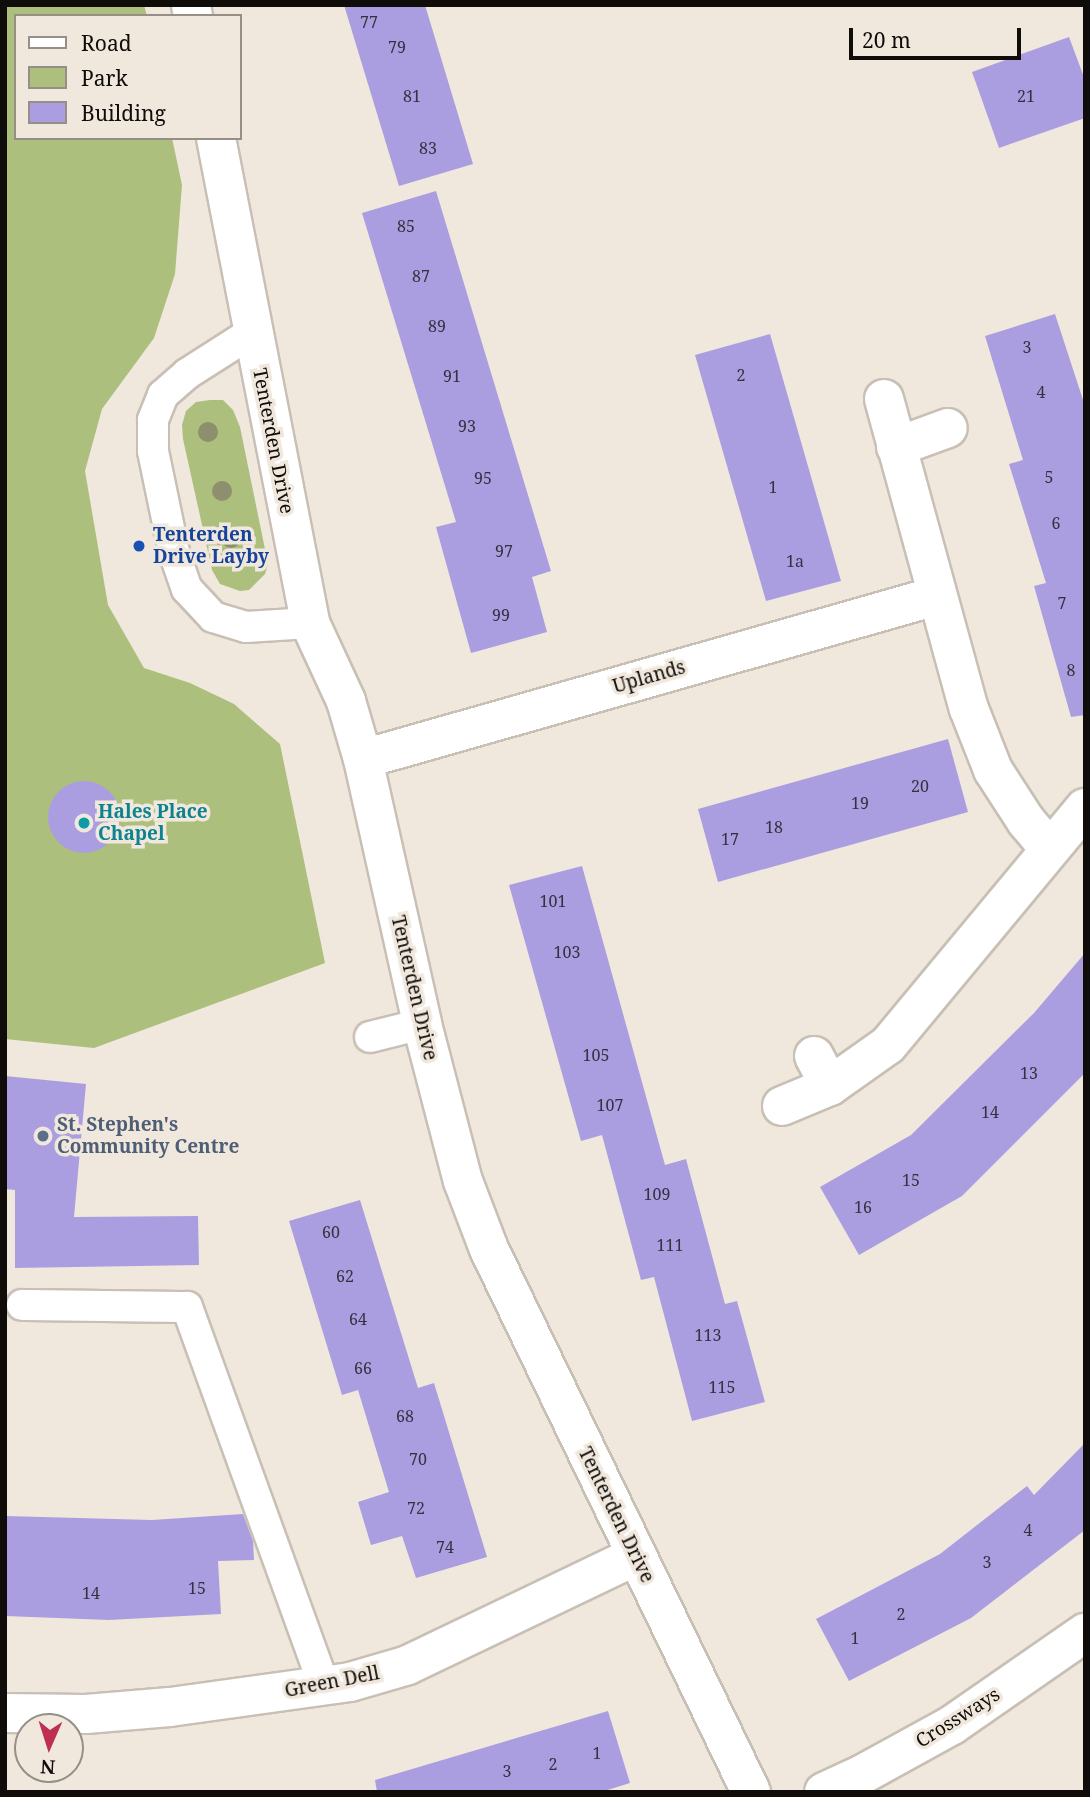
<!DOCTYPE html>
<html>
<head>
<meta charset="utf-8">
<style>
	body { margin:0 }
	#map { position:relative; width:1090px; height:1797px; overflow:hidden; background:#f0e7dd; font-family:"Noto Serif",serif }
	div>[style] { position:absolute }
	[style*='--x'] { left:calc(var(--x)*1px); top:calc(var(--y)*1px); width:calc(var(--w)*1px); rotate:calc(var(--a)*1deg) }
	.green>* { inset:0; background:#adbf7c }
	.building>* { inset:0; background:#ab9ee0 }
	.round { border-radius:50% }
	.roads { filter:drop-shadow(2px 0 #c8bfb5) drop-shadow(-2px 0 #c8bfb5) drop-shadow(0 2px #c8bfb5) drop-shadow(0 -2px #c8bfb5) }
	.service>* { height:30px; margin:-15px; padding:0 15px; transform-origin:15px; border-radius:15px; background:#fff }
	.minor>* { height:38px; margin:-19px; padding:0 19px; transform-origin:19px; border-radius:19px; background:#fff }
	.trees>* { width:20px; height:20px; margin:-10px; border-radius:50%; background:#8d8f6e }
	.dots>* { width:19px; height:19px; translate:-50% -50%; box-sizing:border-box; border:4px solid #f0e7dd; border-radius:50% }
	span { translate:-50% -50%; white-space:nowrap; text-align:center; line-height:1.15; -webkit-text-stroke:7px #f0e7dd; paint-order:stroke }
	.number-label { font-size:16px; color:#36303f }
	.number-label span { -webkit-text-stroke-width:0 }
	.street-label { font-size:19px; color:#0f0c09 }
	.transit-label { font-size:19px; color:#164399; font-weight:700 }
	.left { translate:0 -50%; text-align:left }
	.culture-label { font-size:19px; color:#0d838f; font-weight:700 }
	.service-label { font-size:19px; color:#4e5e75; font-weight:700 }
	.frame { position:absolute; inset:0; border:7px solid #0f0c09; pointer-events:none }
	.legend { position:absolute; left:14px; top:14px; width:228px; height:126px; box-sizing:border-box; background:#f0e7dd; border:2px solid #968f88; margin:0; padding:9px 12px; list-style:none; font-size:21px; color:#0f0c09 }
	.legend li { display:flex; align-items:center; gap:14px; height:35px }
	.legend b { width:35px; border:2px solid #968f88 }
	.north { position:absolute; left:14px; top:1713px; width:70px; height:70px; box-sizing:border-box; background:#f0e7dd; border:2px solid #968f88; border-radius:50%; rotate:183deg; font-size:19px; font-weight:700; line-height:28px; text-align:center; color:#0f0c09 }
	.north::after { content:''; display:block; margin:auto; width:24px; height:32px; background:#be2f53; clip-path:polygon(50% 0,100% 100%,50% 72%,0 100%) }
	.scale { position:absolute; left:849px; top:28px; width:172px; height:32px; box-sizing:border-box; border:4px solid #0f0c09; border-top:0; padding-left:9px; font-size:21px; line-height:24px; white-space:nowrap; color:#0f0c09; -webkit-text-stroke:5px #f0e7dd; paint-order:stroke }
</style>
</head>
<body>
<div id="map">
	<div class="green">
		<i style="clip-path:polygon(5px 5px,144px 5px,147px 16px,16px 16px,16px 138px,172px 138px,182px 185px,175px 274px,154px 338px,102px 409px,85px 471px,108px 605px,144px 668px,190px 683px,234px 704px,280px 744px,325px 963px,94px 1048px,5px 1039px)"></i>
		<i style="clip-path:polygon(210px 400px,223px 400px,233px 410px,240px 427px,268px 564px,265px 574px,249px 590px,240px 591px,220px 584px,212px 570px,183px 439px,182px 425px,186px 411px,196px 402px)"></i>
	</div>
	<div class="building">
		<i style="clip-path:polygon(344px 5px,425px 5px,473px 164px,399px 186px)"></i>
		<i style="clip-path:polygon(1069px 37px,1085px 80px,1085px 118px,999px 148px,972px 72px)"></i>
		<i style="clip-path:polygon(436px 191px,551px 571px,532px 577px,547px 632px,471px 653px,436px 527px,456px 522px,362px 213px)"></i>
		<i style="clip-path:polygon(1055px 314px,1085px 406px,1085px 715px,1071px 717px,1034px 586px,1046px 583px,1009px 464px,1023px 460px,985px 336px)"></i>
		<i style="clip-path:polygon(770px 334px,841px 581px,766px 601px,695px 355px)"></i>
		<i style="clip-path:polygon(948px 739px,968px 812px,718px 882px,698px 809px)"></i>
		<i class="round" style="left:48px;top:781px;width:72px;height:72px"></i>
		<i style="clip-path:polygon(582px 866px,665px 1165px,686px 1159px,725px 1304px,737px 1301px,765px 1402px,692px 1421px,654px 1277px,641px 1280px,602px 1135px,581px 1141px,509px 885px)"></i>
		<i style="clip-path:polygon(1085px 953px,1085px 1073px,962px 1196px,859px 1255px,820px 1187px,911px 1135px,1034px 1013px)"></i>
		<i style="clip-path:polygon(5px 1076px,86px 1084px,74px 1217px,198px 1216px,199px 1265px,15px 1268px,15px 1190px,5px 1189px)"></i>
		<i style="clip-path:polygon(360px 1200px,418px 1388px,434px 1383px,487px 1557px,416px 1578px,402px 1536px,371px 1545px,358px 1502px,389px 1492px,358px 1390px,342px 1395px,289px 1221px)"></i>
		<i style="clip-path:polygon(1085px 1443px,1085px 1530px,971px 1618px,849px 1681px,816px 1619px,940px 1554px,1027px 1486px,1034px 1495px)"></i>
		<i style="clip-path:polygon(243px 1514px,253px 1541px,254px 1560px,218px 1561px,221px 1614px,109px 1620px,5px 1616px,5px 1516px,152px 1520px)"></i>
		<i style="clip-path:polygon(608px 1711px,630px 1783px,601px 1792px,377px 1792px,375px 1780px)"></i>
	</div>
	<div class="roads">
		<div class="service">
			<i style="--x:251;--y:333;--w:76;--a:147.4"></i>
			<i style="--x:187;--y:374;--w:32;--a:139"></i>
			<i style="--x:163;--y:395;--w:27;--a:112"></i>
			<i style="--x:153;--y:420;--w:31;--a:90"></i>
			<i style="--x:153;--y:451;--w:103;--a:78.3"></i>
			<i style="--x:174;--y:552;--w:39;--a:71"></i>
			<i style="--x:187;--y:589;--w:38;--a:47"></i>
			<i style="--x:213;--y:617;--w:34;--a:17"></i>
			<i style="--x:246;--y:627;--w:64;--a:-3.6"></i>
			<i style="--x:370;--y:1037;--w:54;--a:-14"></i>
			<i style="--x:22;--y:1305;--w:165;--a:0.7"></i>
			<i style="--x:187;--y:1307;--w:403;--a:70.1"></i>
		</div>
		<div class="minor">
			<i style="--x:191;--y:5;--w:11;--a:80"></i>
			<i style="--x:216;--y:138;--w:494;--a:79"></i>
			<i style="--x:310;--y:623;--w:86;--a:65.2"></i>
			<i style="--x:346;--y:701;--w:60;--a:73.7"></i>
			<i style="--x:363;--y:759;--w:271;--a:77.4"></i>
			<i style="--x:422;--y:1024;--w:162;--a:75.4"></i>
			<i style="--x:463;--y:1181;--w:73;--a:69.1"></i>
			<i style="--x:489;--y:1249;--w:603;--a:64.24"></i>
			<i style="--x:884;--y:399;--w:321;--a:74.7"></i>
			<i style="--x:969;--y:709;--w:66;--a:68.5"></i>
			<i style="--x:993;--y:770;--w:61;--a:57.1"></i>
			<i style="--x:1026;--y:821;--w:35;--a:50"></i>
			<i style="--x:896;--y:447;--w:55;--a:-20.1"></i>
			<i style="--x:363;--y:759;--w:596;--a:-15.88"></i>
			<i style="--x:814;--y:1056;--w:34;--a:62"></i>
			<i style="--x:782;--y:1106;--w:52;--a:-22.6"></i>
			<i style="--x:830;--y:1086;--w:71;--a:-35.3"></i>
			<i style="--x:888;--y:1045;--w:308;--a:-50.3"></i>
			<i style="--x:5;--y:1713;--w:81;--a:0.7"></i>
			<i style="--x:86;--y:1714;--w:84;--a:-4.8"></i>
			<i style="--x:170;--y:1707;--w:182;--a:-7.9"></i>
			<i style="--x:350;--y:1682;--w:60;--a:-16.3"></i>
			<i style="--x:408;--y:1665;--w:252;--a:-25.6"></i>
			<i style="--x:824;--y:1792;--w:43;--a:-24.8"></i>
			<i style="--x:863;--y:1774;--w:102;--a:-28.8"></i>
			<i style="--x:952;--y:1725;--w:162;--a:-34.7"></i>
		</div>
	</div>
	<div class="trees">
		<i style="left:208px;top:432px"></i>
		<i style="left:222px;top:491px"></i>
		<i style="left:231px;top:538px"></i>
	</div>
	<div class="dots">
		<i style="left:139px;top:546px;background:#1a4fb4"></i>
		<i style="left:84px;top:823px;background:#0f9aa8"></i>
		<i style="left:43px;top:1136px;background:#5c6f8a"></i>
	</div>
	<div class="number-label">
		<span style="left:369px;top:22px">77</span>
		<span style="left:397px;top:47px">79</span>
		<span style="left:412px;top:96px">81</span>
		<span style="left:1026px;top:96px">21</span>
		<span style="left:428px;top:148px">83</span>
		<span style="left:406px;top:226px">85</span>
		<span style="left:421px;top:276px">87</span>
		<span style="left:437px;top:326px">89</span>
		<span style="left:1027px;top:347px">3</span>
		<span style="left:741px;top:375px">2</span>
		<span style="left:452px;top:376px">91</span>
		<span style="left:1041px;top:392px">4</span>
		<span style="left:467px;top:426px">93</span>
		<span style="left:1049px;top:477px">5</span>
		<span style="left:483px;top:478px">95</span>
		<span style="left:773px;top:487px">1</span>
		<span style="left:1056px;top:523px">6</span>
		<span style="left:504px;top:551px">97</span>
		<span style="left:795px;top:561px">1a</span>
		<span style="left:1062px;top:603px">7</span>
		<span style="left:501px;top:615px">99</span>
		<span style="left:1071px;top:670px">8</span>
		<span style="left:920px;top:786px">20</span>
		<span style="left:860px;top:803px">19</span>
		<span style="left:774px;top:827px">18</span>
		<span style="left:730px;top:839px">17</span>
		<span style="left:553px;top:901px">101</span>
		<span style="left:567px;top:952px">103</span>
		<span style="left:596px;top:1055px">105</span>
		<span style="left:1029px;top:1073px">13</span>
		<span style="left:610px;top:1105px">107</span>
		<span style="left:990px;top:1112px">14</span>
		<span style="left:911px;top:1180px">15</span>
		<span style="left:657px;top:1194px">109</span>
		<span style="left:863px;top:1207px">16</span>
		<span style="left:331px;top:1232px">60</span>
		<span style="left:670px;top:1245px">111</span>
		<span style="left:345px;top:1276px">62</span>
		<span style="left:358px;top:1319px">64</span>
		<span style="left:708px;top:1335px">113</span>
		<span style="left:363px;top:1368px">66</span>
		<span style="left:722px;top:1387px">115</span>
		<span style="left:405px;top:1416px">68</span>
		<span style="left:418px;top:1459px">70</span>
		<span style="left:416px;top:1508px">72</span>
		<span style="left:1028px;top:1530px">4</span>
		<span style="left:445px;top:1547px">74</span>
		<span style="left:987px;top:1562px">3</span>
		<span style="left:197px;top:1588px">15</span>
		<span style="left:91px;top:1593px">14</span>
		<span style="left:901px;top:1614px">2</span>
		<span style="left:855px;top:1638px">1</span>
		<span style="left:597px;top:1753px">1</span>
		<span style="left:553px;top:1764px">2</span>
		<span style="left:507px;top:1771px">3</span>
	</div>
	<div class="street-label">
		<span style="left:273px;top:441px;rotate:79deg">Tenterden Drive</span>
		<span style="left:649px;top:677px;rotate:-16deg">Uplands</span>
		<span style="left:414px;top:988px;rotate:77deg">Tenterden Drive</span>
		<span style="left:616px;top:1515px;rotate:64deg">Tenterden Drive</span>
		<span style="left:332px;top:1682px;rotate:-11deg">Green Dell</span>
		<span style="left:958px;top:1718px;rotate:-32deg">Crossways</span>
	</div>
	<div class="transit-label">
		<span class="left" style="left:153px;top:546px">Tenterden<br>Drive Layby</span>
	</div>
	<div class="culture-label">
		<span class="left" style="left:98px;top:823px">Hales Place<br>Chapel</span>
	</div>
	<div class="service-label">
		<span class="left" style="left:57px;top:1136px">St. Stephen's<br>Community Centre</span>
	</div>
	<div class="frame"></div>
	<ul class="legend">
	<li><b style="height:9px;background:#fff"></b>Road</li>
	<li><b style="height:19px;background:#adbf7c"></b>Park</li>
	<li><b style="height:19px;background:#ab9ee0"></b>Building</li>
	</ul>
	<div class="north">N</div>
	<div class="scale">20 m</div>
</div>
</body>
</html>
